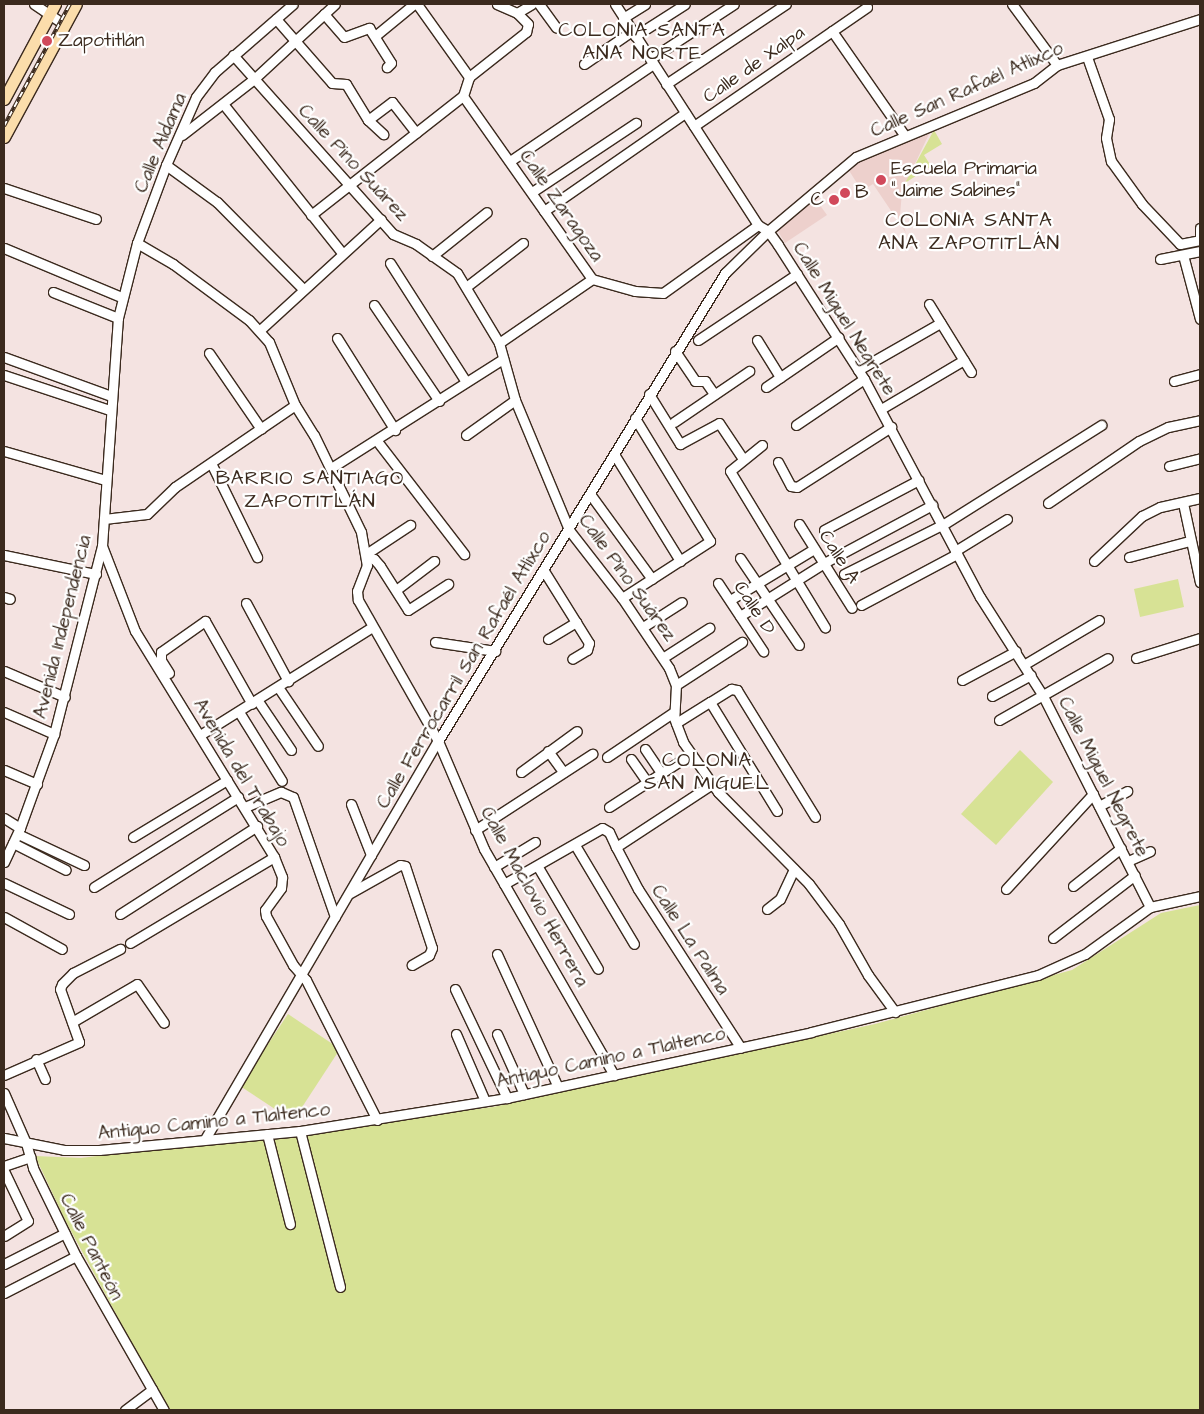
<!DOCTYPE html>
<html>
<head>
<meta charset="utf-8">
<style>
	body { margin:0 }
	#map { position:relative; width:1204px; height:1414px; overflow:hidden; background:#f4e3e1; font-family:"Architects Daughter",sans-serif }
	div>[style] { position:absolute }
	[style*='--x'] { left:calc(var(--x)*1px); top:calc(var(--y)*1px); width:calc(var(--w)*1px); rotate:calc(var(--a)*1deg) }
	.built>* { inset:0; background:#edd0cc }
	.green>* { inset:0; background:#d7e295 }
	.roads { filter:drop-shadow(1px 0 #3b2a1e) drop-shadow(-1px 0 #3b2a1e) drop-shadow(0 1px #3b2a1e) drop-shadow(0 -1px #3b2a1e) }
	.minor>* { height:9px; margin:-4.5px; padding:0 4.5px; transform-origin:4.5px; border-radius:4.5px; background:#fff }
	.major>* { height:11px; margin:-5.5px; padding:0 5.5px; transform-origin:5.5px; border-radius:5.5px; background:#fbddab }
	.rail>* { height:4px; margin-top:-2px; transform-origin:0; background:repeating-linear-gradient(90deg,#fff 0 5.5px,#3b2a1e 0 11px); box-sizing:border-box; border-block:1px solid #3b2a1e }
	.dots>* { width:14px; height:14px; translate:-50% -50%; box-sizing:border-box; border:2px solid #fff; border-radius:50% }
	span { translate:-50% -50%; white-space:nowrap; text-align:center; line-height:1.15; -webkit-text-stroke:4.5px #fff; paint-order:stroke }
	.poi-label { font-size:19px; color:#3b2a1e }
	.left { translate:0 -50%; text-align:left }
	.right { translate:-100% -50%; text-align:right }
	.street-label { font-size:19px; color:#3b2a1e }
	.neighbourhood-label { font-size:20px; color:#3b2a1e; letter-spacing:1px }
	.frame { position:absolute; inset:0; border:5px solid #3b2a1e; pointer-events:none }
</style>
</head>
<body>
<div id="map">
	<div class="built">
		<i style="clip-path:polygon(930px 132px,902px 191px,900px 216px,906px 233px,873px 184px,862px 191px,848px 169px,857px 161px)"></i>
		<i style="clip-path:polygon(814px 197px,827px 215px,785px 243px,776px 228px)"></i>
	</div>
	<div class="green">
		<i style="clip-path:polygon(934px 130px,942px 144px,924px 155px,931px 166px,905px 183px)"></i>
		<i style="clip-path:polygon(1178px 579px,1184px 607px,1140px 617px,1134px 589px)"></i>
		<i style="clip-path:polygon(1020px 750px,1053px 782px,996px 845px,961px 814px)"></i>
		<i style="clip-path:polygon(1200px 905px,1200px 1410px,168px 1410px,65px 1220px,35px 1156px,81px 1158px,493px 1107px,875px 1024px,1072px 970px,1161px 913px)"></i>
		<i style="clip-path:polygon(288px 1014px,340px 1049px,293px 1121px,240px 1086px)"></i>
	</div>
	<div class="roads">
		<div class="minor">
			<i style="--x:34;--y:4;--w:37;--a:34"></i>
			<i style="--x:417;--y:4;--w:90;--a:54.5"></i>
			<i style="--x:539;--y:4;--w:29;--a:54"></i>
			<i style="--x:615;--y:4;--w:263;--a:57.1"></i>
			<i style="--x:758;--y:225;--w:12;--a:31"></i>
			<i style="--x:768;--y:231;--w:17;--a:54"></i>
			<i style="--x:778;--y:245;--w:159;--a:57.3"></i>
			<i style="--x:864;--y:379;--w:247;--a:62"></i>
			<i style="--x:980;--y:597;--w:117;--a:57.5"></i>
			<i style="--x:1043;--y:696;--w:237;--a:63.1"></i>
			<i style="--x:1012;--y:4;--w:76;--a:53.6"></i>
			<i style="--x:517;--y:13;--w:17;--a:-31"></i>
			<i style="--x:324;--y:14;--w:30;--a:49"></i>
			<i style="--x:344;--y:37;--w:27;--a:-20"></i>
			<i style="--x:369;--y:28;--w:41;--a:57.8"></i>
			<i style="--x:391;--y:63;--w:6;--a:135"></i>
			<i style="--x:623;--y:18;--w:26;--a:-32"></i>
			<i style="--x:276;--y:19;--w:85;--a:48.8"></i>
			<i style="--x:332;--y:83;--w:14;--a:4"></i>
			<i style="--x:346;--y:84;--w:42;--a:58.6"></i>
			<i style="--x:368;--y:120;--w:30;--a:-37"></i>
			<i style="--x:392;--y:102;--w:39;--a:52"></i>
			<i style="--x:832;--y:31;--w:128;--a:55.2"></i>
			<i style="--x:375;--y:36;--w:50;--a:-39.4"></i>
			<i style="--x:635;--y:36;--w:59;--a:-32.6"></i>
			<i style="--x:233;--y:55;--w:240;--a:48.2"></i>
			<i style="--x:393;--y:234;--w:25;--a:23"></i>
			<i style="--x:416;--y:244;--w:50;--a:35.3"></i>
			<i style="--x:457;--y:273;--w:82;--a:59"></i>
			<i style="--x:499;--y:343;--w:59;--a:74.3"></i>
			<i style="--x:515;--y:400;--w:141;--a:67.4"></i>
			<i style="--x:569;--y:530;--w:86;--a:52.1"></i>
			<i style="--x:622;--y:598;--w:84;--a:56.1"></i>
			<i style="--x:669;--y:668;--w:18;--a:68"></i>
			<i style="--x:676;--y:685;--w:33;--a:93"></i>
			<i style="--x:674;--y:718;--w:26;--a:69"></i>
			<i style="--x:683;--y:742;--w:61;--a:55"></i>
			<i style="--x:718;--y:792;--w:129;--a:45.3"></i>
			<i style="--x:809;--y:884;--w:50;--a:53.1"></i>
			<i style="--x:839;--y:924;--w:59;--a:60.4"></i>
			<i style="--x:868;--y:975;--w:46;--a:53.9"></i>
			<i style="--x:1087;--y:57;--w:66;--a:70.5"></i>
			<i style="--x:1109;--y:119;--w:19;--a:99"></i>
			<i style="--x:1106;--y:138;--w:24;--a:78"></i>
			<i style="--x:1111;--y:161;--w:53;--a:54.2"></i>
			<i style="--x:1142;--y:204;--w:55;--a:46.5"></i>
			<i style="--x:1180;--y:244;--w:20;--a:-11"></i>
			<i style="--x:650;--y:59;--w:100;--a:-33.2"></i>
			<i style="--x:584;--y:64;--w:58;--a:-34.5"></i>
			<i style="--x:666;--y:84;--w:144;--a:-33.7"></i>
			<i style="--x:463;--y:96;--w:224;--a:54.8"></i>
			<i style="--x:592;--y:279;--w:45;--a:15.6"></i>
			<i style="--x:635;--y:291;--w:28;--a:4"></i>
			<i style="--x:663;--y:293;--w:117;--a:-35.6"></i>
			<i style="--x:224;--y:105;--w:189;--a:51.4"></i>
			<i style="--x:368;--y:120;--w:21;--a:43"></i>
			<i style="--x:694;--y:126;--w:210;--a:-34.5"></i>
			<i style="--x:182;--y:135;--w:91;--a:-37.9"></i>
			<i style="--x:254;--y:79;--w:110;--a:-42.8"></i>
			<i style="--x:510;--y:161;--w:173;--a:-34.1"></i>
			<i style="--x:166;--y:165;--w:63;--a:36"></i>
			<i style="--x:217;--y:202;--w:121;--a:45.3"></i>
			<i style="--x:4;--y:188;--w:97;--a:18.6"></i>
			<i style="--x:532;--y:192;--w:125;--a:-33.6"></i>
			<i style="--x:544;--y:211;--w:172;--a:-34.8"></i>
			<i style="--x:311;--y:215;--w:193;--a:-38.1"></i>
			<i style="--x:463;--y:96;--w:20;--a:-72"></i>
			<i style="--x:469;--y:77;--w:73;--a:-38.3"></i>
			<i style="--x:526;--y:32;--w:8;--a:-76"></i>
			<i style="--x:528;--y:24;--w:16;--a:-135"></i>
			<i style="--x:517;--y:13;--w:22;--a:-156"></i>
			<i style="--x:1200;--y:228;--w:9;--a:90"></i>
			<i style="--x:137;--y:243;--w:42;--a:30.3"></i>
			<i style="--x:173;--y:264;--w:94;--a:36.4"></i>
			<i style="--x:249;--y:320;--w:30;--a:48"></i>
			<i style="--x:269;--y:342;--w:68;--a:67.6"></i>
			<i style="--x:295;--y:405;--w:36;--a:58"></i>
			<i style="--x:314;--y:435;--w:108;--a:64.1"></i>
			<i style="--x:361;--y:532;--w:34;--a:80"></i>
			<i style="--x:367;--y:565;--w:28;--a:111"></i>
			<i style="--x:357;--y:591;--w:9;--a:84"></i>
			<i style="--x:358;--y:600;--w:162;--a:60.4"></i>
			<i style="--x:438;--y:741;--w:117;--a:66.9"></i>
			<i style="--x:484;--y:849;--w:261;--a:60.1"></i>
			<i style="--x:4;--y:248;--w:127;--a:22.7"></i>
			<i style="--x:1183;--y:255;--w:66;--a:75.1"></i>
			<i style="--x:432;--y:256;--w:70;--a:-38.7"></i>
			<i style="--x:1160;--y:259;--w:41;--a:-11.3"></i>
			<i style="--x:390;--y:263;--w:141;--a:57.4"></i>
			<i style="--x:466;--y:287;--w:72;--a:-37.7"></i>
			<i style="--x:53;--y:292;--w:70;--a:21.8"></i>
			<i style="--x:929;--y:304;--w:80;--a:58.3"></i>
			<i style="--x:374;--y:305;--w:116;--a:55.9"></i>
			<i style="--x:260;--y:330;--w:164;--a:-42.5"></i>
			<i style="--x:337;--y:338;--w:109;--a:57.8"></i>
			<i style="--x:698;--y:340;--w:119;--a:-33.7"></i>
			<i style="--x:757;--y:340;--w:44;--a:58.1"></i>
			<i style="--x:499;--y:343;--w:113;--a:-34.5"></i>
			<i style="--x:675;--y:351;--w:36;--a:56"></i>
			<i style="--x:695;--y:381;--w:10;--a:0"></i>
			<i style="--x:705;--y:381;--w:16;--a:55"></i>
			<i style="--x:209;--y:353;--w:92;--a:55.6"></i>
			<i style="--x:4;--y:357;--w:114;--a:20"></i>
			<i style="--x:858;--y:370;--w:95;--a:-29.8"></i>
			<i style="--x:4;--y:375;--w:112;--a:18.3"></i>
			<i style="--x:1174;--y:381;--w:27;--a:-15"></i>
			<i style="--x:766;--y:387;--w:88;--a:-34.4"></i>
			<i style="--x:649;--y:394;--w:59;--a:58.2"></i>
			<i style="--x:680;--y:444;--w:44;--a:-28.3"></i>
			<i style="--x:719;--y:423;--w:43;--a:56.3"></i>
			<i style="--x:881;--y:409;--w:96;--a:-30.6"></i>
			<i style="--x:674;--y:422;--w:91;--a:-34.2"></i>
			<i style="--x:796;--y:425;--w:82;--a:-34.1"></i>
			<i style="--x:466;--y:435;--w:60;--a:-35.5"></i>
			<i style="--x:377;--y:441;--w:143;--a:52.4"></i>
			<i style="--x:762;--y:445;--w:41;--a:140.9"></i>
			<i style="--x:730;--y:471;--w:183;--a:58.7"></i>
			<i style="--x:4;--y:451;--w:105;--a:16"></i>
			<i style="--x:614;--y:454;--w:126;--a:58.3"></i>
			<i style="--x:778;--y:462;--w:27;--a:62"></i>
			<i style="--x:791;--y:486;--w:6;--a:9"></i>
			<i style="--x:797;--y:487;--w:112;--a:-32.6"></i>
			<i style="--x:211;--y:463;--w:105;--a:63.9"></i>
			<i style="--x:1169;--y:466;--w:32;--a:-14"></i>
			<i style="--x:331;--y:468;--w:204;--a:-32.4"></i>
			<i style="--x:590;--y:494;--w:105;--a:53.9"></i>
			<i style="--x:1048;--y:503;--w:110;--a:-34.3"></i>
			<i style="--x:1139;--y:441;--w:32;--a:-26"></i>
			<i style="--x:1168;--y:427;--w:33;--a:-12"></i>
			<i style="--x:1183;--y:503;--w:81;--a:77.9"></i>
			<i style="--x:104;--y:519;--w:43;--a:-6.6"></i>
			<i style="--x:147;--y:514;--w:39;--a:-44"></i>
			<i style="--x:175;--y:487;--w:145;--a:-34.3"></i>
			<i style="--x:799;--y:524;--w:99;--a:57.8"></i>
			<i style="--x:824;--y:530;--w:107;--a:-27.8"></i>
			<i style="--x:102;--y:546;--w:91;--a:68.8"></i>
			<i style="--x:135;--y:631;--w:265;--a:58.4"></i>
			<i style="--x:274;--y:857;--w:22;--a:68"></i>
			<i style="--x:282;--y:877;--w:11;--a:95"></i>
			<i style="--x:281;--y:888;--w:27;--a:126"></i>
			<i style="--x:265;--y:910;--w:6;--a:81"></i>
			<i style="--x:266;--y:916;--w:56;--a:61.1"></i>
			<i style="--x:293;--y:965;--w:20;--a:49"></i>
			<i style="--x:306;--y:980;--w:157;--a:63.1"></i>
			<i style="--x:955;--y:551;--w:61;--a:-31.6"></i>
			<i style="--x:366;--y:554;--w:53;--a:-33.4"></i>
			<i style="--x:4;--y:555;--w:94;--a:11.7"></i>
			<i style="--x:1129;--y:557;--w:62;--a:-14.9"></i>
			<i style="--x:367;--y:558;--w:7;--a:8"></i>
			<i style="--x:374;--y:559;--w:9;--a:49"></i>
			<i style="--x:380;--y:566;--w:52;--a:57.5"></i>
			<i style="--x:408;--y:610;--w:48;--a:-33"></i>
			<i style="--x:740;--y:558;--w:105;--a:55.9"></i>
			<i style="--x:1094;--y:561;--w:66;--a:-43.2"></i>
			<i style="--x:1142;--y:516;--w:20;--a:-27"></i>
			<i style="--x:1160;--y:507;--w:41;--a:-12.7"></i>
			<i style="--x:544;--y:571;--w:85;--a:58"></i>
			<i style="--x:589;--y:643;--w:7;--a:106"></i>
			<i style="--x:587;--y:650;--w:17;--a:149"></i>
			<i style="--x:844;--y:574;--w:112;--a:-26.6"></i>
			<i style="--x:944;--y:524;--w:186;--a:-32.2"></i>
			<i style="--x:718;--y:583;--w:82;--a:56.5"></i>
			<i style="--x:396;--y:590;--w:48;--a:-37.3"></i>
			<i style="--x:4;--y:597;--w:6;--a:18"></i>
			<i style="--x:622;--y:598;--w:105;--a:-32.9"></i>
			<i style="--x:710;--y:541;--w:144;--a:-121.4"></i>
			<i style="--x:730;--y:600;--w:98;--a:-31.3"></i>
			<i style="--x:246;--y:603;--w:89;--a:61.7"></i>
			<i style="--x:861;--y:605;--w:109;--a:-28"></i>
			<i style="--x:740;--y:616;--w:99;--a:-32.2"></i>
			<i style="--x:824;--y:563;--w:123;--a:-28.2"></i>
			<i style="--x:643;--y:627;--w:46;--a:-32.7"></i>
			<i style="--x:548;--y:639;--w:33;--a:-31"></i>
			<i style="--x:435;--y:642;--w:61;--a:8.5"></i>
			<i style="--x:664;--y:657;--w:54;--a:-32.8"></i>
			<i style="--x:1136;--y:658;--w:67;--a:-17.4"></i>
			<i style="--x:1025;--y:664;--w:86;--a:-30.7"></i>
			<i style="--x:4;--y:671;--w:66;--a:23.1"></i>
			<i style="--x:169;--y:673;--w:15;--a:-122"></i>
			<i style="--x:161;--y:660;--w:8;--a:-90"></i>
			<i style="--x:161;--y:652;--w:54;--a:-35.2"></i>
			<i style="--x:205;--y:621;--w:95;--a:60.5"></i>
			<i style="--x:962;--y:680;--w:61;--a:-28.2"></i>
			<i style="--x:676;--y:685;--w:79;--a:-33.1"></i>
			<i style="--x:278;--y:687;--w:71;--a:55.9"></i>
			<i style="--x:992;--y:696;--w:44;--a:-28.3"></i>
			<i style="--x:258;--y:701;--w:59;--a:56"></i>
			<i style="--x:710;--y:702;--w:25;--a:-32"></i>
			<i style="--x:731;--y:689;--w:6;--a:9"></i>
			<i style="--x:737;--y:690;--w:149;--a:58.4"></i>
			<i style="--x:4;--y:712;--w:55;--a:23.7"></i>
			<i style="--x:239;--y:712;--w:81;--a:58.1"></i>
			<i style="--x:999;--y:720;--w:125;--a:-29.6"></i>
			<i style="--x:676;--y:723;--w:40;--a:-32"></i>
			<i style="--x:710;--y:702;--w:128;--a:58.4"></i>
			<i style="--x:200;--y:735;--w:203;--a:-32.1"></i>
			<i style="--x:645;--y:749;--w:29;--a:56"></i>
			<i style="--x:548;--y:751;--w:26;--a:54"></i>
			<i style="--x:607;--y:757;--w:81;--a:-33.9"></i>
			<i style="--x:631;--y:759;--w:28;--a:55"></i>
			<i style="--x:4;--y:770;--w:36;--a:23"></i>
			<i style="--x:521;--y:772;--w:69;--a:-36.2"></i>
			<i style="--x:351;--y:804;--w:55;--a:68.6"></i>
			<i style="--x:1099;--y:806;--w:32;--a:-28"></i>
			<i style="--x:245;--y:807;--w:39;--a:-23"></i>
			<i style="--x:281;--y:792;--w:13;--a:23"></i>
			<i style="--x:293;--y:797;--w:127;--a:70.7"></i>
			<i style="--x:609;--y:807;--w:98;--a:-32.9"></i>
			<i style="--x:4;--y:818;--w:19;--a:32"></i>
			<i style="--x:475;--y:830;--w:140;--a:-33"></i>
			<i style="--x:18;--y:834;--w:73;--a:25.2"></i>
			<i style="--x:133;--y:837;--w:110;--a:-31.2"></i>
			<i style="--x:13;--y:843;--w:59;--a:27"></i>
			<i style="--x:575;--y:845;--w:115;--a:59.2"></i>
			<i style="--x:616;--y:847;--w:47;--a:62.4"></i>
			<i style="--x:638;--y:889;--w:189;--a:57.1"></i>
			<i style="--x:1128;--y:861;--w:24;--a:-24"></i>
			<i style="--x:4;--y:862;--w:38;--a:-65"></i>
			<i style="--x:20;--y:828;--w:100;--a:-70.1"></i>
			<i style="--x:54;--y:734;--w:194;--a:-75.7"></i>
			<i style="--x:102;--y:546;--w:229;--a:-86"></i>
			<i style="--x:118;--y:318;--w:77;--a:-75.8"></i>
			<i style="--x:137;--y:243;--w:83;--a:-69.6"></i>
			<i style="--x:166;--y:165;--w:74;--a:-66.2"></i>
			<i style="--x:196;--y:97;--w:31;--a:-53"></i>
			<i style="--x:215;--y:72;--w:103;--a:-41.1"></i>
			<i style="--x:494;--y:867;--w:48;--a:-31.4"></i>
			<i style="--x:538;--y:867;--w:118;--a:59.5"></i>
			<i style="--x:4;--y:883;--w:72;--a:25.5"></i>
			<i style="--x:504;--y:884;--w:113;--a:-29.7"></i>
			<i style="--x:602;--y:828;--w:8;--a:30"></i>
			<i style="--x:609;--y:832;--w:17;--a:65"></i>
			<i style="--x:616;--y:847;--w:115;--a:-33.3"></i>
			<i style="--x:1073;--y:886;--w:61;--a:-38.4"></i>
			<i style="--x:94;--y:887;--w:170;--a:-32"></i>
			<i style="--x:1006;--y:889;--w:129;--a:-47.5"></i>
			<i style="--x:350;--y:893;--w:57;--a:-29.2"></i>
			<i style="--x:400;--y:865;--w:5;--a:11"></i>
			<i style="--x:405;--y:866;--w:86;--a:71.8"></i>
			<i style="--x:432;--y:948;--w:8;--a:113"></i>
			<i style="--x:429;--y:955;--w:20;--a:150"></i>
			<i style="--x:767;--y:909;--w:16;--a:-38"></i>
			<i style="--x:780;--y:899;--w:33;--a:-65"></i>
			<i style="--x:120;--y:914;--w:163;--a:-32.7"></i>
			<i style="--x:4;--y:917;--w:66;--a:28.9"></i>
			<i style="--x:1053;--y:938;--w:103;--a:-37.5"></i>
			<i style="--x:130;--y:943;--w:168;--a:-30.8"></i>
			<i style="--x:497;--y:954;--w:146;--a:65.4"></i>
			<i style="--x:455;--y:989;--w:121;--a:64.5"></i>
			<i style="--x:72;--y:1022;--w:75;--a:-30.3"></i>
			<i style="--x:137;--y:984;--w:47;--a:55.3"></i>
			<i style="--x:456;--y:1034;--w:73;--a:66.6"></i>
			<i style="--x:497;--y:1034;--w:66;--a:65.8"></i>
			<i style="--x:36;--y:1059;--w:22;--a:66"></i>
			<i style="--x:4;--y:1075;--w:82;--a:-23.7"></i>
			<i style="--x:79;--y:1042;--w:56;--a:-109.7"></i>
			<i style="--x:60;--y:989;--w:5;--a:-68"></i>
			<i style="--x:62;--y:984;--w:16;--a:-45"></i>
			<i style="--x:73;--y:973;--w:53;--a:-27.1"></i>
			<i style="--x:4;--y:1093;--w:55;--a:66.3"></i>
			<i style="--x:26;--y:1143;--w:26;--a:74"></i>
			<i style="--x:33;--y:1168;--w:98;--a:64"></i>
			<i style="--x:76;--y:1256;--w:177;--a:60.3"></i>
			<i style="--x:300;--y:1131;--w:161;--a:75.6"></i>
			<i style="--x:267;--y:1134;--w:93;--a:75.7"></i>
			<i style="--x:4;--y:1138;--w:61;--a:11.3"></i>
			<i style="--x:64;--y:1150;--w:35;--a:0"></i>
			<i style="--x:99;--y:1150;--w:202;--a:-5.4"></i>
			<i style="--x:300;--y:1131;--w:210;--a:-9.1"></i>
			<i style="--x:507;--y:1098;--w:311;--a:-12.2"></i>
			<i style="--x:811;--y:1032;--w:234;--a:-14.1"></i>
			<i style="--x:1038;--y:975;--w:51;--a:-24.1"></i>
			<i style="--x:1085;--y:954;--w:80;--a:-35.9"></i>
			<i style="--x:1150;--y:907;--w:51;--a:-12.4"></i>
			<i style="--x:205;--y:1139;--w:461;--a:-59.7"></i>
			<i style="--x:438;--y:741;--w:549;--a:-58.48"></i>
			<i style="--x:725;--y:273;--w:60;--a:-44.3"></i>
			<i style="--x:768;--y:231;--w:115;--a:-40.1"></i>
			<i style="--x:856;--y:157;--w:193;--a:-22.6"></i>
			<i style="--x:1034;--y:83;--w:29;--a:-38"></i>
			<i style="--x:1057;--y:65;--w:150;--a:-17.8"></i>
			<i style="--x:4;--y:1166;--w:28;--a:-19"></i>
			<i style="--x:4;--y:1171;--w:55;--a:64.4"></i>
			<i style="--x:28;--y:1221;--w:28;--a:148"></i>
			<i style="--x:4;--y:1264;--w:68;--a:-26.9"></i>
			<i style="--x:4;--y:1293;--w:81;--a:-27.2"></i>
			<i style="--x:125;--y:1410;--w:34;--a:-37"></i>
		</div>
		<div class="major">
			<i style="--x:4;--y:99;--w:108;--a:-61.8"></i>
			<i style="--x:4;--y:137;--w:151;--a:-61.6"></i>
		</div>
	</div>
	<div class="rail">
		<i style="--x:4;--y:126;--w:139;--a:-61.6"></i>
	</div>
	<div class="dots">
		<i style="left:47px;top:41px;background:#d1495b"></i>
		<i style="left:881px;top:180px;background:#d1495b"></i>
		<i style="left:845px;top:193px;background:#d1495b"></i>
		<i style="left:834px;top:200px;background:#d1495b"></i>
	</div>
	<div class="poi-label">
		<span class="left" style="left:58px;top:41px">Zapotitlán</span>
		<span class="left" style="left:891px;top:180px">Escuela Primaria<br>"Jaime Sabines"</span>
		<span class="left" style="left:855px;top:193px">B</span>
		<span class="right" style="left:824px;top:200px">C</span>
	</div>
	<div class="street-label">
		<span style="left:754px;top:65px;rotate:-35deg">Calle de Xalpa</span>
		<span style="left:967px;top:90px;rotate:-24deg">Calle San Rafaél Atlixco</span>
		<span style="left:161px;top:143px;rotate:-67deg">Calle Aldama</span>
		<span style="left:353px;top:163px;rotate:47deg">Calle Pino Suárez</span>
		<span style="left:561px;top:206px;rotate:55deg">Calle Zaragoza</span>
		<span style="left:844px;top:319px;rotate:58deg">Calle Miguel Negrete</span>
		<span style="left:839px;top:557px;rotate:57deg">Calle A</span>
		<span style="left:627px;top:578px;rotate:54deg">Calle Pino Suárez</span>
		<span style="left:754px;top:608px;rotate:57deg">Calle D</span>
		<span style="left:63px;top:627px;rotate:-76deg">Avenida Independencia</span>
		<span style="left:464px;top:670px;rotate:-59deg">Calle Ferrocarril San Rafaél Atlixco</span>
		<span style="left:241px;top:773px;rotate:59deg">Avenida del Trabajo</span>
		<span style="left:1103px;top:777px;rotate:63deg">Calle Miguel Negrete</span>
		<span style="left:534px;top:897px;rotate:61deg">Calle Maclovio Herrera</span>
		<span style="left:690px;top:940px;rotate:57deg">Calle La Palma</span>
		<span style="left:611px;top:1058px;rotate:-12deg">Antiguo Camino a Tlaltenco</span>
		<span style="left:214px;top:1122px;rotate:-6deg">Antiguo Camino a Tlaltenco</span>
		<span style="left:91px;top:1247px;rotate:63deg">Calle Panteón</span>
	</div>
	<div class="neighbourhood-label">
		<span style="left:642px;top:42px">COLONIA SANTA<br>ANA NORTE</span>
		<span style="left:969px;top:232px">COLONIA SANTA<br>ANA ZAPOTITLÁN</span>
		<span style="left:310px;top:490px">BARRIO SANTIAGO<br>ZAPOTITLÁN</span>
		<span style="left:707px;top:772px">COLONIA<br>SAN MIGUEL</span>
	</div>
	<div class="frame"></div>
</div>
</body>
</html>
